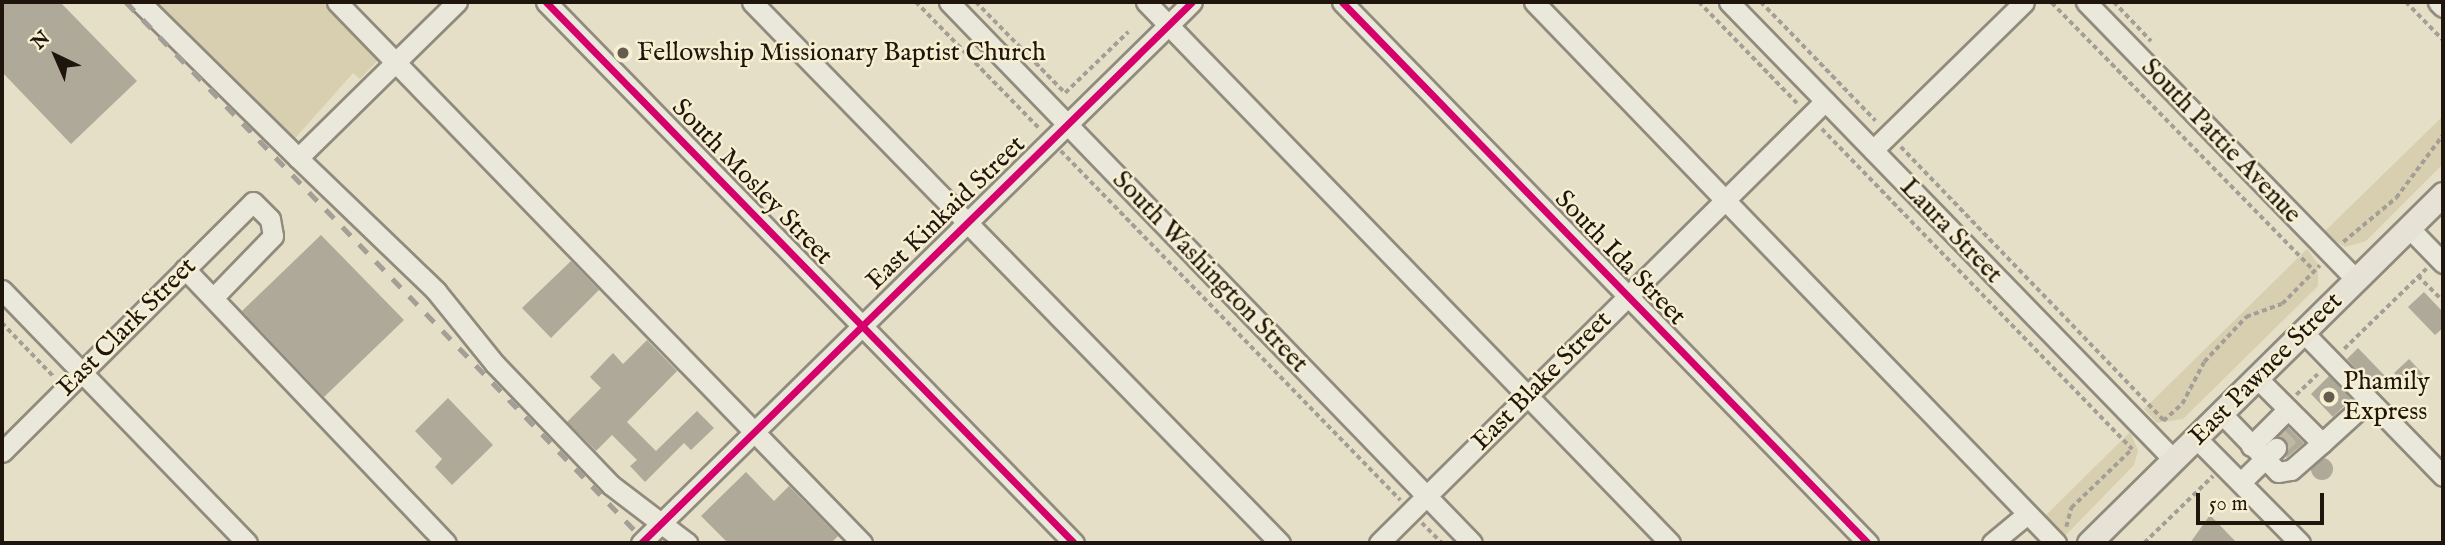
<!DOCTYPE html>
<html>
<head>
<meta charset="utf-8">
<style>
	body { margin:0 }
	#map { position:relative; width:2445px; height:545px; overflow:hidden; background:#e5dfc7; font-family:"IM FELL English",serif }
	div>[style] { position:absolute }
	[style*='--x'] { left:calc(var(--x)*1px); top:calc(var(--y)*1px); width:calc(var(--w)*1px); rotate:calc(var(--a)*1deg) }
	.green>* { inset:0; background:#d8cfb0 }
	.building>* { inset:0; background:#aea999 }
	.round { border-radius:50% }
	.minor-tunnel>* { height:19px; margin-top:-9.5px; transform-origin:0; background:repeating-linear-gradient(90deg,#beb7a2 0 19px,transparent 0 29px) }
	.path>* { height:3.5px; margin-top:-1.75px; transform-origin:0; background:repeating-linear-gradient(90deg,#a39f96 0 5px,transparent 0 8.5px) }
	.roads { filter:drop-shadow(2px 0 #908b7d) drop-shadow(-2px 0 #908b7d) drop-shadow(0 2px #908b7d) drop-shadow(0 -2px #908b7d) }
	.minor>* { height:19px; margin:-9.5px; padding:0 9.5px; transform-origin:9.5px; border-radius:9.5px; background:#eae7db }
	.major>* { height:23px; margin:-11.5px; padding:0 11.5px; transform-origin:11.5px; border-radius:11.5px; background:#e6e2d5 }
	.rail>* { height:5px; margin-top:-2.5px; transform-origin:0; background:repeating-linear-gradient(90deg,#a39f96 0 12px,transparent 0 24px) }
	.cycleway>* { height:7px; margin:-3.5px; padding:0 3.5px; transform-origin:3.5px; border-radius:3.5px; background:#d6006c }
	.dots>* { width:19px; height:19px; translate:-50% -50%; box-sizing:border-box; border:4px solid #f7efd2; border-radius:50% }
	span { translate:-50% -50%; white-space:nowrap; text-align:center; line-height:1.15; -webkit-text-stroke:5px #f7efd2; paint-order:stroke }
	.poi-label { font-size:26px; color:#20150d }
	.left { translate:0 -50%; text-align:left }
	.street-label { font-size:26px; color:#20150d }
	.frame { position:absolute; inset:0; border:4px solid #20150d; pointer-events:none }
	.north { position:absolute; left:21px; top:21px; width:70px; height:70px; -webkit-text-stroke:5px #f7efd2; paint-order:stroke; rotate:316deg; font-size:19px; font-weight:700; line-height:28px; text-align:center; color:#20150d }
	.north::after { content:''; display:block; margin:auto; width:24px; height:32px; background:#20150d; clip-path:polygon(50% 0,100% 100%,50% 72%,0 100%) }
	.scale { position:absolute; left:2196px; top:493px; width:128px; height:32px; box-sizing:border-box; border:4px solid #20150d; border-top:0; padding-left:9px; font-size:21px; line-height:24px; white-space:nowrap; color:#20150d; -webkit-text-stroke:5px #f7efd2; paint-order:stroke }
</style>
</head>
<body>
<div id="map">
	<div class="green">
		<i style="clip-path:polygon(155px 2px,328px 2px,381px 57px,360px 79px,353px 73px,291px 143px)"></i>
		<i style="clip-path:polygon(2443px 116px,2443px 164px,2366px 241px,2345px 247px,2323px 233px)"></i>
		<i style="clip-path:polygon(2307px 249px,2318px 264px,2318px 286px,2183px 419px,2157px 423px,2144px 409px)"></i>
		<i style="clip-path:polygon(2130px 432px,2138px 450px,2134px 465px,2062px 539px,2042px 519px)"></i>
	</div>
	<div class="building">
		<i style="clip-path:polygon(2px 2px,60px 2px,137px 81px,71px 144px,2px 72px)"></i>
		<i style="clip-path:polygon(321px 235px,404px 320px,324px 397px,242px 311px)"></i>
		<i style="clip-path:polygon(571px 261px,599px 290px,551px 338px,522px 308px)"></i>
		<i style="clip-path:polygon(2424px 292px,2443px 312px,2443px 328px,2435px 335px,2408px 307px)"></i>
		<i style="clip-path:polygon(647px 340px,677px 371px,627px 422px,656px 451px,697px 411px,714px 428px,691px 450px,684px 443px,645px 482px,630px 466px,637px 460px,612px 435px,596px 451px,567px 422px,601px 388px,590px 377px,613px 353px,623px 364px)"></i>
		<i style="clip-path:polygon(2358px 348px,2386px 377px,2374px 388px,2347px 359px)"></i>
		<i style="clip-path:polygon(2409px 359px,2423px 374px,2409px 388px,2394px 373px)"></i>
		<i style="clip-path:polygon(2329px 376px,2351px 399px,2333px 417px,2311px 394px)"></i>
		<i style="clip-path:polygon(448px 398px,493px 445px,452px 485px,435px 467px,442px 459px,415px 431px)"></i>
		<i style="clip-path:polygon(2288px 427px,2304px 443px,2286px 458px,2288px 444px,2278px 436px)"></i>
		<i class="round" style="left:2311px;top:458px;width:22px;height:22px"></i>
		<i style="clip-path:polygon(746px 472px,774px 501px,789px 486px,838px 536px,831px 543px,728px 543px,701px 516px)"></i>
		<i style="clip-path:polygon(2210px 515px,2237px 543px,2190px 543px)"></i>
	</div>
	<div class="minor-tunnel">
		<i style="--x:2276;--y:448;--w:23;--a:-43"></i>
	</div>
	<div class="path">
		<i style="--x:916;--y:2;--w:176;--a:45.7"></i>
		<i style="--x:976;--y:2;--w:127;--a:45.6"></i>
		<i style="--x:1065;--y:93;--w:88;--a:-44.1"></i>
		<i style="--x:1699;--y:2;--w:141;--a:45.9"></i>
		<i style="--x:1761;--y:2;--w:165;--a:46"></i>
		<i style="--x:2114;--y:2;--w:54;--a:46.5"></i>
		<i style="--x:2406;--y:2;--w:53;--a:45.8"></i>
		<i style="--x:2052;--y:3;--w:375;--a:45.6"></i>
		<i style="--x:1822;--y:129;--w:446;--a:45.9"></i>
		<i style="--x:1901;--y:147;--w:379;--a:46.1"></i>
		<i style="--x:1061;--y:151;--w:487;--a:45.8"></i>
		<i style="--x:2343;--y:242;--w:69;--a:-39.7"></i>
		<i style="--x:2396;--y:198;--w:79;--a:-53.3"></i>
		<i style="--x:2418;--y:276;--w:35;--a:45"></i>
		<i style="--x:2;--y:323;--w:75;--a:46.1"></i>
		<i style="--x:2344;--y:349;--w:115;--a:-44.3"></i>
		<i style="--x:2296;--y:395;--w:30;--a:-44"></i>
		<i style="--x:2163;--y:421;--w:25;--a:-42"></i>
		<i style="--x:2182;--y:404;--w:47;--a:-62.4"></i>
		<i style="--x:2204;--y:362;--w:62;--a:-47"></i>
		<i style="--x:2246;--y:317;--w:38;--a:-20"></i>
		<i style="--x:2282;--y:304;--w:54;--a:-45.7"></i>
		<i style="--x:1422;--y:523;--w:28;--a:45"></i>
		<i style="--x:2066;--y:527;--w:20;--a:-75"></i>
		<i style="--x:2071;--y:508;--w:85;--a:-44"></i>
		<i style="--x:2144;--y:543;--w:96;--a:-44.2"></i>
	</div>
	<div class="roads">
		<div class="minor">
			<i style="--x:140;--y:2;--w:222;--a:44.6"></i>
			<i style="--x:298;--y:158;--w:223;--a:-44.5"></i>
			<i style="--x:337;--y:2;--w:754;--a:45.86"></i>
			<i style="--x:546;--y:2;--w:756;--a:45.7"></i>
			<i style="--x:752;--y:2;--w:756;--a:45.7"></i>
			<i style="--x:949;--y:2;--w:752;--a:45.97"></i>
			<i style="--x:1146;--y:2;--w:753;--a:45.91"></i>
			<i style="--x:1342;--y:2;--w:755;--a:45.81"></i>
			<i style="--x:1534;--y:2;--w:752;--a:46.02"></i>
			<i style="--x:1729;--y:2;--w:639;--a:45.82"></i>
			<i style="--x:2086;--y:2;--w:388;--a:45.8"></i>
			<i style="--x:2438;--y:2;--w:7;--a:45"></i>
			<i style="--x:1873;--y:150;--w:211;--a:-44.4"></i>
			<i style="--x:298;--y:158;--w:192;--a:43.9"></i>
			<i style="--x:436;--y:291;--w:94;--a:51.1"></i>
			<i style="--x:495;--y:364;--w:168;--a:46.2"></i>
			<i style="--x:611;--y:485;--w:96;--a:37.3"></i>
			<i style="--x:2409;--y:228;--w:49;--a:45.8"></i>
			<i style="--x:185;--y:269;--w:378;--a:46.4"></i>
			<i style="--x:2;--y:290;--w:352;--a:45.9"></i>
			<i style="--x:2303;--y:332;--w:201;--a:45.8"></i>
			<i style="--x:2221;--y:413;--w:82;--a:46"></i>
			<i style="--x:2278;--y:472;--w:13;--a:-9"></i>
			<i style="--x:2291;--y:470;--w:41;--a:-41.1"></i>
			<i style="--x:2322;--y:443;--w:92;--a:-135"></i>
			<i style="--x:2196;--y:438;--w:148;--a:45.3"></i>
			<i style="--x:2322;--y:443;--w:62;--a:-42.4"></i>
			<i style="--x:2251;--y:446;--w:52;--a:-45"></i>
			<i style="--x:2;--y:452;--w:354;--a:-44.9"></i>
			<i style="--x:253;--y:202;--w:24;--a:45"></i>
			<i style="--x:270;--y:219;--w:17;--a:80"></i>
			<i style="--x:273;--y:236;--w:86;--a:134.1"></i>
			<i style="--x:2241;--y:482;--w:49;--a:-44.2"></i>
			<i style="--x:641;--y:543;--w:772;--a:-44.48"></i>
			<i style="--x:1379;--y:543;--w:628;--a:-44.74"></i>
			<i style="--x:1992;--y:543;--w:45;--a:-39.6"></i>
		</div>
		<div class="major">
			<i style="--x:2089;--y:543;--w:497;--a:-44.6"></i>
		</div>
	</div>
	<div class="rail">
		<i style="--x:126;--y:2;--w:751;--a:46.08"></i>
	</div>
	<div class="cycleway">
		<i style="--x:546;--y:2;--w:756;--a:45.7"></i>
		<i style="--x:1342;--y:2;--w:755;--a:45.81"></i>
		<i style="--x:641;--y:543;--w:772;--a:-44.48"></i>
	</div>
	<div class="dots">
		<i style="left:623px;top:53px;background:#655c4e"></i>
		<i style="left:2329px;top:397px;background:#655c4e"></i>
	</div>
	<div class="poi-label">
		<span class="left" style="left:637px;top:53px">Fellowship Missionary Baptist Church</span>
		<span class="left" style="left:2343px;top:397px">Phamily<br>Express</span>
	</div>
	<div class="street-label">
		<span style="left:2221px;top:141px;rotate:46deg">South Pattie Avenue</span>
		<span style="left:752px;top:182px;rotate:46deg">South Mosley Street</span>
		<span style="left:946px;top:213px;rotate:-44deg">East Kinkaid Street</span>
		<span style="left:1951px;top:231px;rotate:46deg">Laura Street</span>
		<span style="left:1620px;top:258px;rotate:46deg">South Ida Street</span>
		<span style="left:1210px;top:272px;rotate:46deg">South Washington Street</span>
		<span style="left:127px;top:327px;rotate:-45deg">East Clark Street</span>
		<span style="left:2266px;top:369px;rotate:-45deg">East Pawnee Street</span>
		<span style="left:1542px;top:381px;rotate:-45deg">East Blake Street</span>
	</div>
	<div class="frame"></div>
	<div class="north">N</div>
	<div class="scale">50 m</div>
</div>
</body>
</html>
